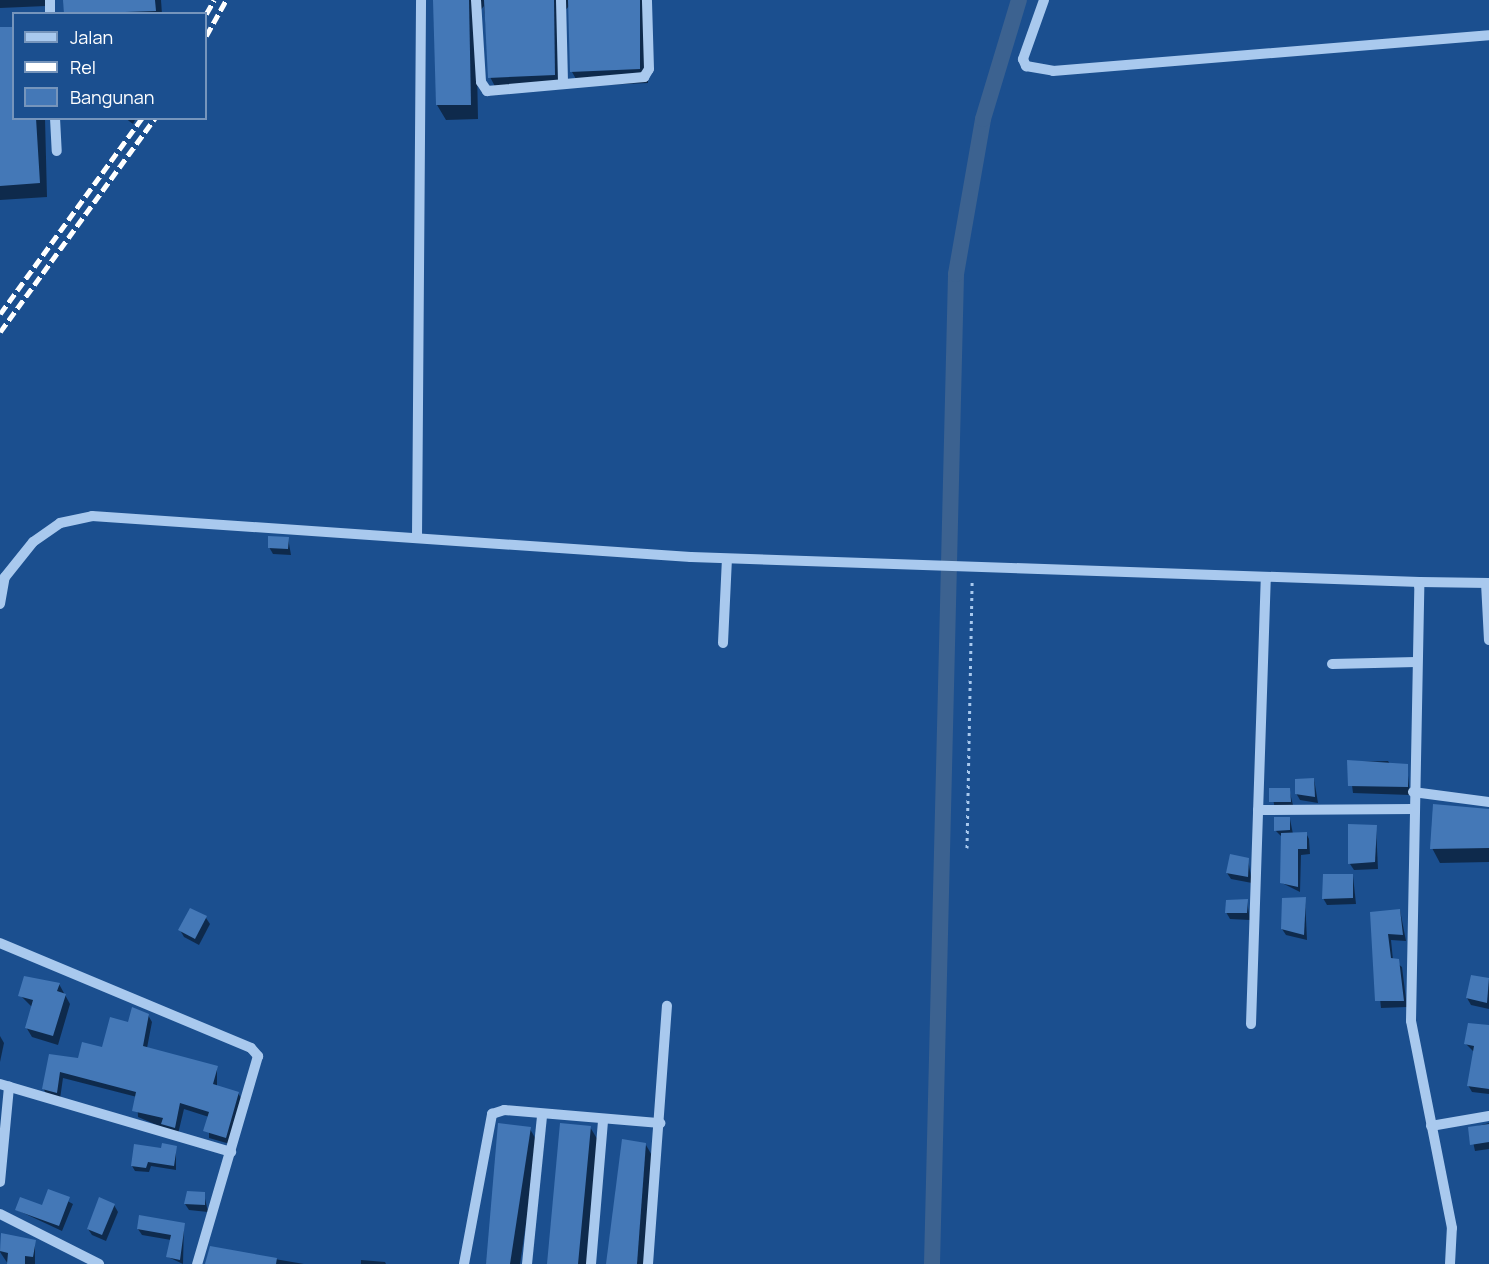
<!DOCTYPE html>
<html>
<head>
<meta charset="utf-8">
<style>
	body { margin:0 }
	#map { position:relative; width:1489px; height:1264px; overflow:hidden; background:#1b4f8f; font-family:Manrope,sans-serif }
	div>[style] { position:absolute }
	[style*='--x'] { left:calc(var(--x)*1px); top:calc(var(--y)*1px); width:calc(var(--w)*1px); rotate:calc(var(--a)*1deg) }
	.shadow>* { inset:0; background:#0007 }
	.canal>* { height:16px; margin:-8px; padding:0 8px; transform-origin:8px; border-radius:8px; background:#3c6290 }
	.building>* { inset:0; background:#4478b7 }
	.path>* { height:3px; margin-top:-1.5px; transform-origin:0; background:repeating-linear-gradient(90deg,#a9c9ee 0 3px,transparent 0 7.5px) }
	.minor>* { height:10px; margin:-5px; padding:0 5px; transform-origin:5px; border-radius:5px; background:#a9c9ee }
	.rail>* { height:4.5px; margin-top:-2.25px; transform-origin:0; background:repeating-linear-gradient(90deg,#fff 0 10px,transparent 0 14.5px) }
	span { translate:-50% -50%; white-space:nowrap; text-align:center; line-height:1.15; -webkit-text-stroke:4.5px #1b4f8f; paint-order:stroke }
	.legend { position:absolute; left:12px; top:12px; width:195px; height:108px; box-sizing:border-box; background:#1b4f8f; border:2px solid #7695bc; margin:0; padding:8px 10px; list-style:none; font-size:18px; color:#fff }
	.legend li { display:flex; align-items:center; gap:12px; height:30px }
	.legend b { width:30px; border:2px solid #7695bc }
</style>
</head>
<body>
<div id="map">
	<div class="shadow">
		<i style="clip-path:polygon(0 0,45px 0,46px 6px,0 8px)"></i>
		<i style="clip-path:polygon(65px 0,161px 0,162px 14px,66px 14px)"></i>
		<i style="clip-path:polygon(435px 0,647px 0,648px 83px,580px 86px,572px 72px,570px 5px,561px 15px,563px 89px,498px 92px,490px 77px,484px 6px,476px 16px,478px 119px,446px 120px,437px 105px)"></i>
		<i style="clip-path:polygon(0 29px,14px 118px,45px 118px,47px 197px,0 200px)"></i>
		<i style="clip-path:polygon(125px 118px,136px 118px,133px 124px)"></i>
		<i style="clip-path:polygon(288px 538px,291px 555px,273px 554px,269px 547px)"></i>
		<i style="clip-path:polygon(1388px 761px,1392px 767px,1407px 766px,1410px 795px,1353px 793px,1349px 762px)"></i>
		<i style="clip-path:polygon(1314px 779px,1318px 803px,1300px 800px,1296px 793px)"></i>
		<i style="clip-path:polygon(1271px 789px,1289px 789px,1294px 809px,1275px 809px)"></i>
		<i style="clip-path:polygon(1489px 811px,1489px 862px,1440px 863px,1432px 848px)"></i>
		<i style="clip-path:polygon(1290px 819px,1293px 834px,1306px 833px,1309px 839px,1310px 854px,1301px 855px,1300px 892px,1282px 883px,1282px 837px,1275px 830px)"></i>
		<i style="clip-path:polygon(1376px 827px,1378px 869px,1354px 870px,1350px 864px)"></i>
		<i style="clip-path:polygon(1248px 859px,1252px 883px,1231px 879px,1227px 873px)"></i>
		<i style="clip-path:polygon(1353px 876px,1356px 904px,1327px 905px,1323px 898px)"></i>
		<i style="clip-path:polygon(1305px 899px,1307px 940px,1286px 935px,1282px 929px)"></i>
		<i style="clip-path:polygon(1247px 901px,1250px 920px,1230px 919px,1226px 912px)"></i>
		<i style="clip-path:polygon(1400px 910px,1406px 941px,1391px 940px,1393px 960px,1402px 967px,1407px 1007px,1381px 1008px,1371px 913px)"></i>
		<i style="clip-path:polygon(206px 918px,210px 924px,199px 945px,184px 937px,180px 930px)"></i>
		<i style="clip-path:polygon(1472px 976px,1489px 979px,1489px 1009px,1471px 1005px,1467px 998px)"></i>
		<i style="clip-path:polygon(59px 984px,70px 1004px,58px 1045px,32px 1037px,26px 1027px,32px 1007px,20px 995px)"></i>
		<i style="clip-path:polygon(148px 1015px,152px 1022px,147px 1048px,217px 1067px,217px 1087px,238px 1093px,242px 1100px,230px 1144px,209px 1138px,209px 1117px,184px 1109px,178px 1134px,138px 1117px,137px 1097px,63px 1078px,60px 1099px,47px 1095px,43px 1088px,51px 1055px,79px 1059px,103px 1049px,129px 1023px)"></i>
		<i style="clip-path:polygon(1489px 1026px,1489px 1094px,1472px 1092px,1468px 1085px,1474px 1052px,1466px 1044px)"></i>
		<i style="clip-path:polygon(0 1036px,4px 1043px,0 1062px)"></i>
		<i style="clip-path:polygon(1489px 1123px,1489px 1149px,1475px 1151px,1470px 1128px)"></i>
		<i style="clip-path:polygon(590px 1127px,599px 1142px,587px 1264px,549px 1264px)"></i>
		<i style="clip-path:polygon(530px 1129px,538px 1143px,520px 1264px,486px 1264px)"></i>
		<i style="clip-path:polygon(646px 1145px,654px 1159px,646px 1264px,607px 1264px)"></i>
		<i style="clip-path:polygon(176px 1147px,176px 1170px,151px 1166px,149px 1172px,135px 1171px,132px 1166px)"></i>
		<i style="clip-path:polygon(49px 1191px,73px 1204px,62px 1231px,17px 1210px,43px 1207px)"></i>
		<i style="clip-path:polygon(204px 1194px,208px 1212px,189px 1210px,185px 1204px)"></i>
		<i style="clip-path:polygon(114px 1205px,118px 1212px,106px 1241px,92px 1235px,88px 1229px)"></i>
		<i style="clip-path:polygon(184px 1224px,183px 1264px,168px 1257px,171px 1240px,142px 1235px,138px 1229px)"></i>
		<i style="clip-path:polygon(3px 1235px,35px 1242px,35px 1264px,8px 1264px,0 1252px)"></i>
		<i style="clip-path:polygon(211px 1248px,304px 1264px,206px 1264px)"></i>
		<i style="clip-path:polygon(361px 1260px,385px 1262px,386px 1264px,361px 1264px)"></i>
	</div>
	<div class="canal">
		<i style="--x:932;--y:1264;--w:990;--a:-88.61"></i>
		<i style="--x:956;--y:274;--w:157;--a:-80.1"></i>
		<i style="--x:983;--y:119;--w:124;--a:-73.2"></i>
	</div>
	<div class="building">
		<i style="clip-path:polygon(63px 0,155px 0,156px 11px,64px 14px)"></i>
		<i style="clip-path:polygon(433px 0,469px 0,471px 105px,436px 105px)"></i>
		<i style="clip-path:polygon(484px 0,554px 0,555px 75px,488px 78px)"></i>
		<i style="clip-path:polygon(568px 0,640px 0,640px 69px,570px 72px)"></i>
		<i style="clip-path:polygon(0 27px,14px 27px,14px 118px,36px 118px,40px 183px,0 186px)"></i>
		<i style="clip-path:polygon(268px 536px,289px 537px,288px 549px,268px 548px)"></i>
		<i style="clip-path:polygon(1347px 760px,1408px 764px,1408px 787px,1348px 786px)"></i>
		<i style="clip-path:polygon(1314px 778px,1315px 797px,1295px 794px,1295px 779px)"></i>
		<i style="clip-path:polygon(1269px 788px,1290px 788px,1291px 802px,1269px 802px)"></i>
		<i style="clip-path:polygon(1433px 804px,1489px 809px,1489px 848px,1430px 849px)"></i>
		<i style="clip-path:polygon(1274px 817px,1290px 817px,1290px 830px,1274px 831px)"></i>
		<i style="clip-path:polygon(1348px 824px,1377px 825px,1375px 862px,1348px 864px)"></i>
		<i style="clip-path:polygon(1307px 832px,1307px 849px,1298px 849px,1298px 887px,1280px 883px,1281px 833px)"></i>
		<i style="clip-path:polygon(1230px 854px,1249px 858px,1248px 877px,1226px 873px)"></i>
		<i style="clip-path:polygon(1323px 874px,1353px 874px,1353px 898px,1322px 899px)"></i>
		<i style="clip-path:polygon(1306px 897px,1304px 935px,1281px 929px,1282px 898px)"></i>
		<i style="clip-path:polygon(1248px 899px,1247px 913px,1225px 913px,1226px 900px)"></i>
		<i style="clip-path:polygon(190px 908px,207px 916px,195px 939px,178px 930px)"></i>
		<i style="clip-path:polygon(1400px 909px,1403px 935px,1388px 934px,1391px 958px,1399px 959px,1404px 1001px,1375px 1001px,1370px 912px)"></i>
		<i style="clip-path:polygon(1471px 975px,1489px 978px,1487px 1003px,1466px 998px)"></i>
		<i style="clip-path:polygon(24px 976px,60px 983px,57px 991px,66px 994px,53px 1036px,25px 1028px,33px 1000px,18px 996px)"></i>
		<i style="clip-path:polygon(132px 1007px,149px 1014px,143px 1046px,218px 1066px,213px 1084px,239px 1092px,226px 1138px,203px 1131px,209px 1112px,180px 1103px,175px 1128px,161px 1124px,163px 1118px,132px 1111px,136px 1092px,60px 1072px,57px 1093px,42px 1089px,49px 1054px,78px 1058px,82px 1042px,102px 1047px,110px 1017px,128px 1022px)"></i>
		<i style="clip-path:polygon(1468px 1023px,1489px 1025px,1489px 1089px,1467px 1086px,1474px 1046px,1464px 1044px)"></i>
		<i style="clip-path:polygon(498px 1123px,531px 1127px,510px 1264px,486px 1264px)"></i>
		<i style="clip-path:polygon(560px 1123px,591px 1126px,578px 1264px,547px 1264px)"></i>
		<i style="clip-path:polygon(1489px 1124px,1489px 1142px,1470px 1145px,1468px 1127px)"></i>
		<i style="clip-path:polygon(622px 1139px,646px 1143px,637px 1264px,606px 1264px)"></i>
		<i style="clip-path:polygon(162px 1143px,177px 1146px,174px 1166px,148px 1162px,146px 1168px,131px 1166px,134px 1144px,161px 1148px)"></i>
		<i style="clip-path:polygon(48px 1189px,70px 1197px,59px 1226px,15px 1210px,20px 1197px,42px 1205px)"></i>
		<i style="clip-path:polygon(187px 1191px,205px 1192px,205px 1205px,184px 1204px)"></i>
		<i style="clip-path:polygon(99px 1197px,115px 1204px,102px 1235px,87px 1229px)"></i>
		<i style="clip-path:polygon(139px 1215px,185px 1223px,180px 1260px,166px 1257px,171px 1235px,137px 1229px)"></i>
		<i style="clip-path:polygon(1px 1233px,36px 1240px,33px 1257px,25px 1256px,25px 1264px,7px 1264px,8px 1253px,0 1251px)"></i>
		<i style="clip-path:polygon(210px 1246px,277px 1258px,276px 1264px,205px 1264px)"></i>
	</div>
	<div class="path">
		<i style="--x:967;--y:848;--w:269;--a:-88.9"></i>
	</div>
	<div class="minor">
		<i style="--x:50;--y:0;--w:14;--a:90"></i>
		<i style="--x:476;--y:0;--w:82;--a:86.5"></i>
		<i style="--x:481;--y:82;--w:11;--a:56"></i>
		<i style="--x:487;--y:91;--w:158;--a:-5.1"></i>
		<i style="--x:644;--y:77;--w:9;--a:-58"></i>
		<i style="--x:649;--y:69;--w:69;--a:-91.7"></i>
		<i style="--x:561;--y:0;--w:83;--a:88.6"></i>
		<i style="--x:1044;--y:0;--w:63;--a:109.6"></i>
		<i style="--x:1023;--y:59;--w:8;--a:67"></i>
		<i style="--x:1026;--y:66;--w:27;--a:10"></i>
		<i style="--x:1053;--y:71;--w:437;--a:-4.7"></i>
		<i style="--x:55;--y:118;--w:33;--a:87"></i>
		<i style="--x:417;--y:538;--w:538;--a:-89.57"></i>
		<i style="--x:1486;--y:583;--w:57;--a:87"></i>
		<i style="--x:0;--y:604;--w:27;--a:-80"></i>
		<i style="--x:5;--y:577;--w:45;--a:-51.3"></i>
		<i style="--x:33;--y:542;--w:33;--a:-35"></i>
		<i style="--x:60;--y:523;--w:33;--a:-12"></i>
		<i style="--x:92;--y:516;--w:600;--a:3.92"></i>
		<i style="--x:691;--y:557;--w:729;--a:1.96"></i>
		<i style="--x:723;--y:643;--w:84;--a:-87.3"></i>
		<i style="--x:1332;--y:664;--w:84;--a:-1.4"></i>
		<i style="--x:1413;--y:792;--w:77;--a:7.5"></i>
		<i style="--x:1258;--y:810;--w:155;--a:-0.4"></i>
		<i style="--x:0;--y:943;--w:272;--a:22.7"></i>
		<i style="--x:251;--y:1048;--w:11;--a:49"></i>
		<i style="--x:258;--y:1056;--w:217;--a:106.3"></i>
		<i style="--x:1251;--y:1024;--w:444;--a:-88.1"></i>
		<i style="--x:0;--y:1084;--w:241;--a:16.4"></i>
		<i style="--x:1431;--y:1126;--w:59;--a:-9.8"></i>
		<i style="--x:0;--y:1182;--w:96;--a:-84.6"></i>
		<i style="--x:0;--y:1214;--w:111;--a:26.8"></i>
		<i style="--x:464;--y:1264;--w:153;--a:-79.4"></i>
		<i style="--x:492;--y:1114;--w:13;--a:-18"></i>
		<i style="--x:504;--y:1110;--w:157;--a:4.8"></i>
		<i style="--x:527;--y:1264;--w:148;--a:-84.2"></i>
		<i style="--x:591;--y:1264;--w:144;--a:-85.2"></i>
		<i style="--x:648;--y:1264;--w:259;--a:-85.8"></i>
		<i style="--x:1450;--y:1264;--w:36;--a:-87"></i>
		<i style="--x:1452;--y:1228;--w:211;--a:-101.2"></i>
		<i style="--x:1411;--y:1021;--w:435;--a:-88.9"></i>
		<i style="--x:1419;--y:586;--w:4;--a:-76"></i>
		<i style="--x:1420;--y:582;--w:69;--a:0.8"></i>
	</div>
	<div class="rail">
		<i style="--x:206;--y:14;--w:16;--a:-60"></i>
		<i style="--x:206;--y:36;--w:41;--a:-60.9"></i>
		<i style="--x:0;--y:314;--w:242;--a:-54.1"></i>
		<i style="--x:0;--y:332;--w:264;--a:-54.1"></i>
	</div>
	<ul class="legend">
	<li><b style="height:8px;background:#a9c9ee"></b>Jalan</li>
	<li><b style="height:8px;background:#fff"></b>Rel</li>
	<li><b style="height:16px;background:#4478b7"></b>Bangunan</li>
	</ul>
</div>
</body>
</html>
